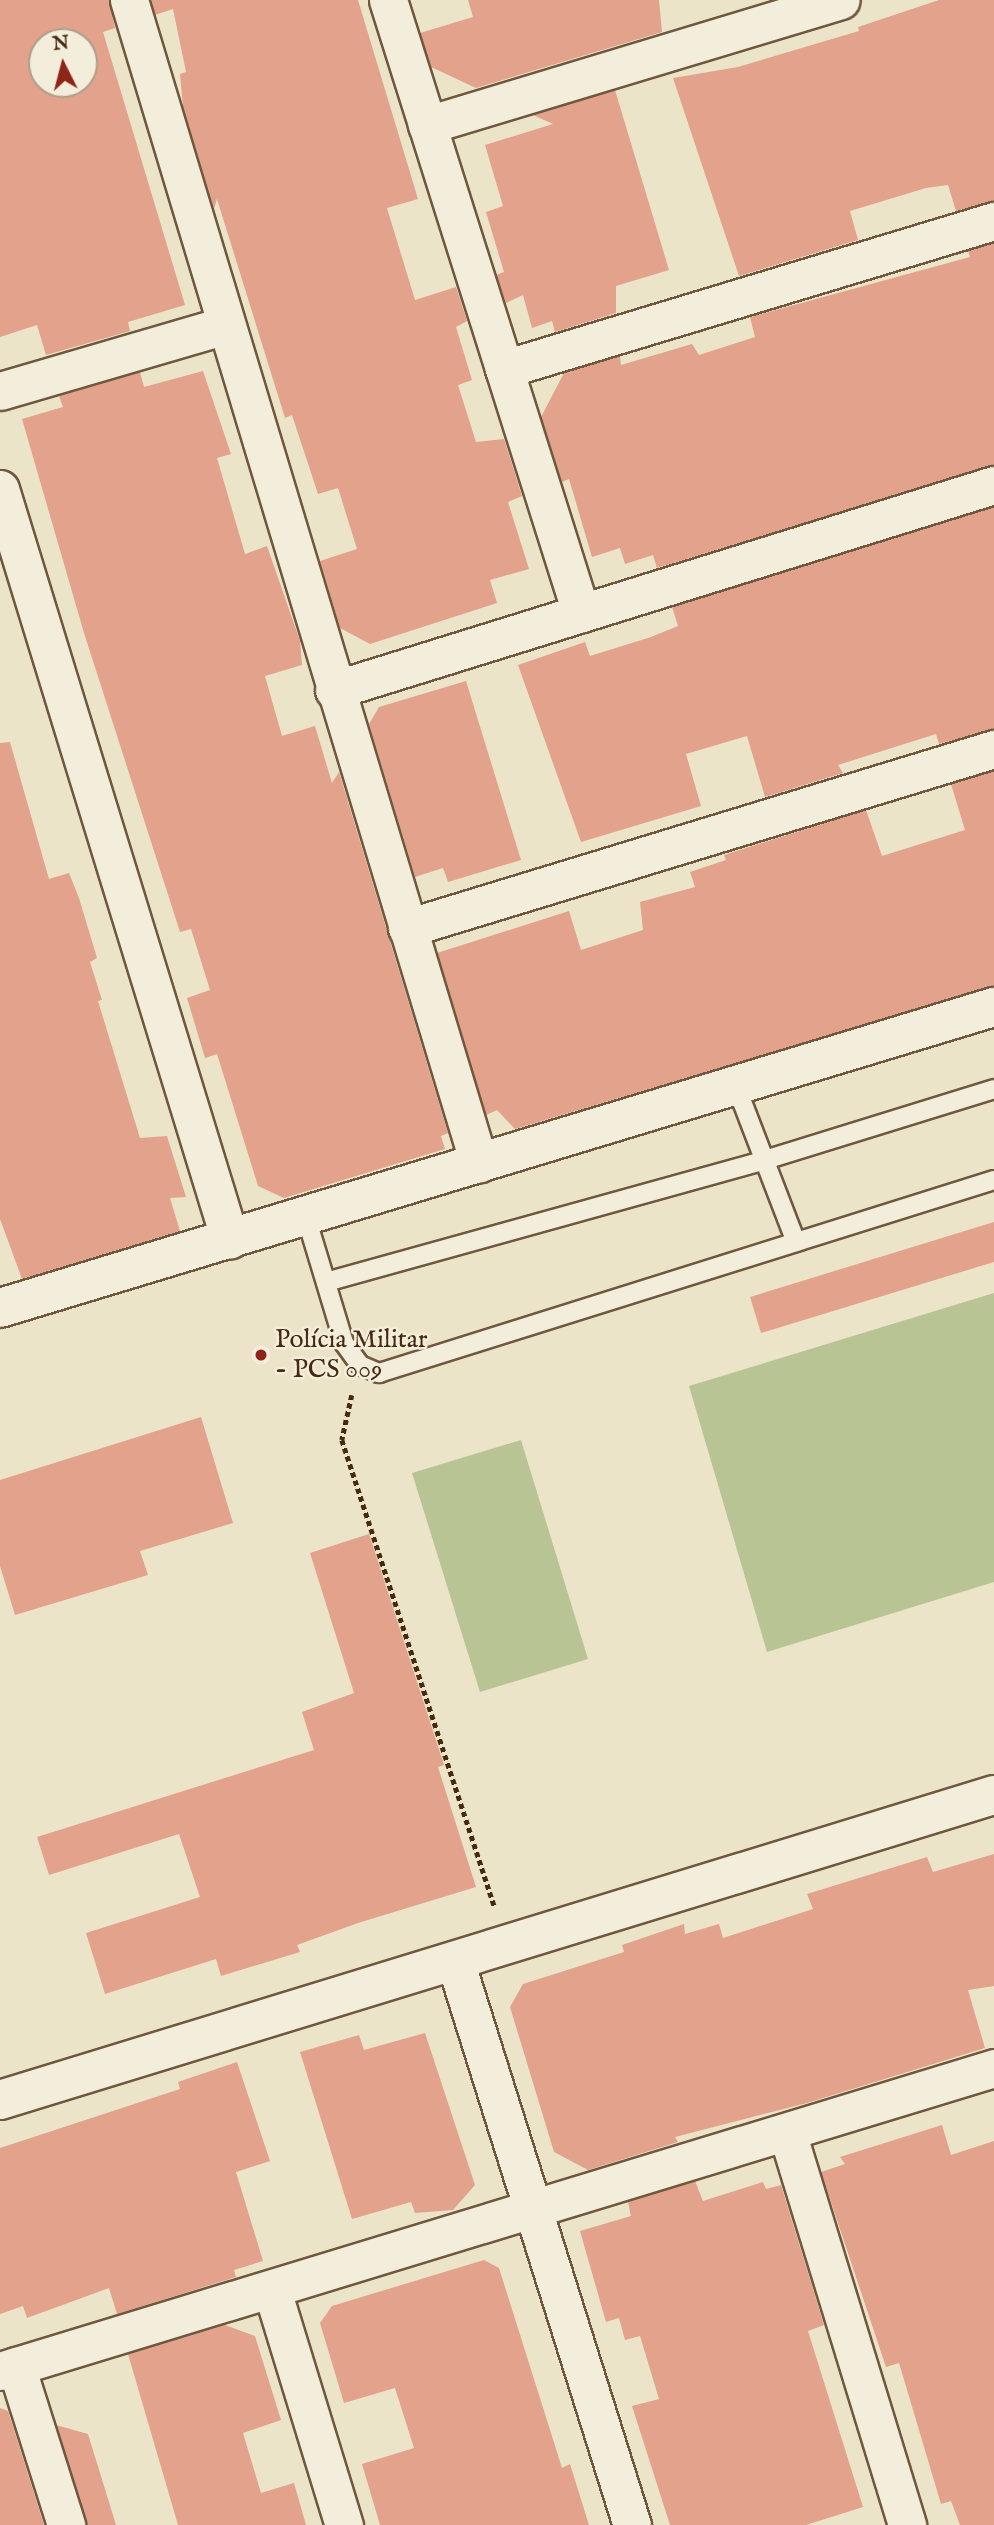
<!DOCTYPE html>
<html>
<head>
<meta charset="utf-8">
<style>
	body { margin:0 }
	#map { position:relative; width:994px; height:2525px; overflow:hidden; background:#ece4c8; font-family:"IM FELL English",serif }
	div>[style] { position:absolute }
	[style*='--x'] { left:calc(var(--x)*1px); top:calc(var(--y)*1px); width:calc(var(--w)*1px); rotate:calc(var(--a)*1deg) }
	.green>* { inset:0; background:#b9c495 }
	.building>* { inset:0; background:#e2a28b }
	.path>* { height:4.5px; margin-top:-2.25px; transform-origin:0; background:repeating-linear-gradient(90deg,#452a0f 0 5px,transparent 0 8.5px) }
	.roads { filter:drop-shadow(2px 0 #6f583d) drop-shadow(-2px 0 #6f583d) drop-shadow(0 2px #6f583d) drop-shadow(0 -2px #6f583d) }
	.service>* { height:18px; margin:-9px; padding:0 9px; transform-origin:9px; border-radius:9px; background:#f3eddb }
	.minor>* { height:37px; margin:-18.5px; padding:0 18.5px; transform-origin:18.5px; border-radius:18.5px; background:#f3eddb }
	.tertiary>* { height:38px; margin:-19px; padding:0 19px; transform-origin:19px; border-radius:19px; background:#f3eddb }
	.dots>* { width:19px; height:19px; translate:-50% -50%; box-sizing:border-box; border:4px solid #f3eddb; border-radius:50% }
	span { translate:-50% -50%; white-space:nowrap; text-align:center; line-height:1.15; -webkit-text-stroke:5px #f3eddb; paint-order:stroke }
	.poi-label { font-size:26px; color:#452a0f }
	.left { translate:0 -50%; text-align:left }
	.north { position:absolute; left:28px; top:28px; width:70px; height:70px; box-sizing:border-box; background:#f3eddb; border:2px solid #ad9f89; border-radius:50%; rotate:354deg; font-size:19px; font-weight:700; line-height:28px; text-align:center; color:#452a0f }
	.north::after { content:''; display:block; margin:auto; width:24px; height:32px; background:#8f2418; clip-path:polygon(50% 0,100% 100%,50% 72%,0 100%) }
</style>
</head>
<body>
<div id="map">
	<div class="green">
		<i style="clip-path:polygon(994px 1293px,994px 1582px,767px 1652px,689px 1386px)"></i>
		<i style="clip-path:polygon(521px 1440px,588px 1659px,480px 1692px,412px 1473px)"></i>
	</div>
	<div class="building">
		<i style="clip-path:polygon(evenodd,0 0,109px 0,115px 28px,103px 32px,185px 305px,128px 322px,130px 331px,46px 355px,37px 325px,0 337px,0 0,42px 42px,84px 42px,84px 84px,42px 84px,42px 42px)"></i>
		<i style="clip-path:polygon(151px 0,358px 0,418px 199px,387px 208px,415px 300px,456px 287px,467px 321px,456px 327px,472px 380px,458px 385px,476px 442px,504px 439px,522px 496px,508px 502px,529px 569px,490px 580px,497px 603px,370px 644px,340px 628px,320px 561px,357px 549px,338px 488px,318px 494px,292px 415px,285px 418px,217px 199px,214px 209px,183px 107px,180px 74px,186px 72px,173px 9px,155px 15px)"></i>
		<i style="clip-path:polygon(468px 0,659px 0,662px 32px,476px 88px,431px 67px,420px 33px,473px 17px)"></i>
		<i style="clip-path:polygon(939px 0,994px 0,994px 201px,956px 211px,948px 185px,926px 188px,850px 211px,858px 240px,739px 276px,673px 78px,738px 67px,859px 31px,858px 27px)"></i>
		<i style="clip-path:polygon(615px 90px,669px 270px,616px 286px,616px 313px,555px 332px,552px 321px,532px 328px,523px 295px,506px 303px,496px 275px,504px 272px,486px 212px,503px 206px,485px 145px,553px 124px,533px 115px)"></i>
		<i style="clip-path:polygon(994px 243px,994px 465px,657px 568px,653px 555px,625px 564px,620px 548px,592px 557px,569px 479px,562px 482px,541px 417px,564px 373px,620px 356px,621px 365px,692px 344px,699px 355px,755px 337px,750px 317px,970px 257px,968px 251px)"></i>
		<i style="clip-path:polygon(203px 371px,231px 454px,217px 458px,245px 554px,267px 546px,300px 641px,302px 665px,265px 676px,282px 736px,315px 726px,332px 783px,339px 772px,448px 1133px,441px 1136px,445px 1149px,284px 1198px,258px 1186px,217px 1054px,205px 1058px,187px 998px,210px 990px,191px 929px,180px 932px,84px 633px,22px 419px,63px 407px,59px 396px,140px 372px,144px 387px)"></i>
		<i style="clip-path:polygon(994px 507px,994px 729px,939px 744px,936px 734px,838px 765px,843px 773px,765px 797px,747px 736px,686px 754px,701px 806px,581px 842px,518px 665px,585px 642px,590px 656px,651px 637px,678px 626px,672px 607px)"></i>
		<i style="clip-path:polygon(466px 681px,521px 860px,448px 882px,443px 868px,415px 877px,369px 724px,379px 707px)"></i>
		<i style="clip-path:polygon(10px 742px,49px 879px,69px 873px,79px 898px,97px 958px,90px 962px,102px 1000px,98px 1001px,140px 1138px,167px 1136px,186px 1197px,170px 1198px,180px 1231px,22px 1279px,0 1219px,0 743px)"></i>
		<i style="clip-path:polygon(994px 771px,994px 986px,515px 1129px,497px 1110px,486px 1115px,437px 953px,569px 911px,581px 950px,643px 930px,640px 902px,695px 887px,690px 872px,726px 860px,724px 855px,866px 810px,882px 856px,965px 830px,951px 784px)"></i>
		<i style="clip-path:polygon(994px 1222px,994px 1262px,761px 1333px,750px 1297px)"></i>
		<i style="clip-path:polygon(201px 1417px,233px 1523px,140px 1551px,148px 1575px,15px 1615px,0 1566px,0 1480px)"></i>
		<i style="clip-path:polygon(369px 1534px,444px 1765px,438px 1767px,476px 1887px,358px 1923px,297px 1945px,300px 1952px,221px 1976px,216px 1959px,105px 1994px,86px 1933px,200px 1897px,179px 1834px,49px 1875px,37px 1837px,314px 1750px,302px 1712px,354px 1693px,310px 1553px)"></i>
		<i style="clip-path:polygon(994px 1854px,994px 1986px,968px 1990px,985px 2048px,807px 2103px,675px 2137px,678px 2142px,588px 2170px,554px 2152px,510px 2007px,523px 1984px,624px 1952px,622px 1945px,684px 1924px,685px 1934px,719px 1924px,723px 1938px,813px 1909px,807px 1894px,927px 1857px,933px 1872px)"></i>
		<i style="clip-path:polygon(425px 2033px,475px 2185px,453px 2210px,415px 2213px,411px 2202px,352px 2219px,300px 2052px,359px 2035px,364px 2050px)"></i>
		<i style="clip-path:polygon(237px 2062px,270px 2161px,236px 2172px,263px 2261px,234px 2270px,236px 2277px,117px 2314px,109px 2288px,27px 2318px,23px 2306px,0 2314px,0 2148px,180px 2089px,178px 2082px)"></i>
		<i style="clip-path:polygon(942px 2125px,951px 2155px,994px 2141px,994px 2525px,960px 2525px,951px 2501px,941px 2504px,899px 2363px,886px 2367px,821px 2172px,845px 2164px,840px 2157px)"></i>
		<i style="clip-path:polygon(695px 2181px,703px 2201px,763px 2182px,766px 2189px,781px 2185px,824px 2325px,808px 2331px,863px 2507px,806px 2525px,670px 2525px,632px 2406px,659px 2399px,640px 2336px,625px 2340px,619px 2318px,606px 2322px,580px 2231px,631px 2216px,628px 2202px)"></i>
		<i style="clip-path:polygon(484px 2260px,499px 2268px,562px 2468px,570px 2464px,589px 2525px,380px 2525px,362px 2464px,414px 2448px,395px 2388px,344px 2403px,320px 2323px,332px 2306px)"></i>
		<i style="clip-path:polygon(225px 2325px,255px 2336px,281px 2420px,243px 2433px,261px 2493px,294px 2483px,306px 2525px,178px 2525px,128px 2354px)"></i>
		<i style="clip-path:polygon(0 2408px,8px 2411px,44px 2525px,0 2525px)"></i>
		<i style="clip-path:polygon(56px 2425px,88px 2434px,116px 2525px,86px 2525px)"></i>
	</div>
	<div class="path">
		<i style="--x:352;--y:1395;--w:46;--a:102.5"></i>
		<i style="--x:342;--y:1440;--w:491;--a:71.9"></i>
	</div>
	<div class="roads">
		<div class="service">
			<i style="--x:736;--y:1086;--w:167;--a:69"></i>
			<i style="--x:306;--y:1217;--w:132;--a:73.2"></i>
			<i style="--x:344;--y:1343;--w:27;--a:54"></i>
			<i style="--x:360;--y:1365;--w:21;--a:23"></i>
			<i style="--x:379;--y:1373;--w:645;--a:-17.42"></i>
			<i style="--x:326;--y:1282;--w:456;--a:-15.5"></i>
			<i style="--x:765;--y:1160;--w:240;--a:-17.2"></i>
		</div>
		<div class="minor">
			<i style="--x:129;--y:0;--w:1215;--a:73.26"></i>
			<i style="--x:388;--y:0;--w:643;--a:72.52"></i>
			<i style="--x:427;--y:125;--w:432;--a:-16.8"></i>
			<i style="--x:504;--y:369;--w:512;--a:-16.81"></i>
			<i style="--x:0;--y:391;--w:234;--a:-16.3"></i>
			<i style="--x:0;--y:489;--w:785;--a:72.97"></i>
			<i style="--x:334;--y:690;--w:691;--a:-17.26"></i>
			<i style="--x:407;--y:928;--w:614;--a:-16.96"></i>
			<i style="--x:455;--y:1961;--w:591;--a:72.58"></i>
			<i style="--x:787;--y:2132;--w:411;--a:73"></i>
			<i style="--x:272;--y:2290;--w:246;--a:73"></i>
			<i style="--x:16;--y:2366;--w:167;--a:72.5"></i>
			<i style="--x:0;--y:2371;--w:1039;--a:-16.95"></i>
		</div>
		<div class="tertiary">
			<i style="--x:0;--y:1308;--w:1039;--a:-16.85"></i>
			<i style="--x:0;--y:2100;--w:1040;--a:-17.06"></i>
		</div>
	</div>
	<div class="dots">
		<i style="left:261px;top:1355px;background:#8f2418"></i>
	</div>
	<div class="poi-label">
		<span class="left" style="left:275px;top:1355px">Polícia Militar<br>- PCS 009</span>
	</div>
	<div class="north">N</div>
</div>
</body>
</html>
